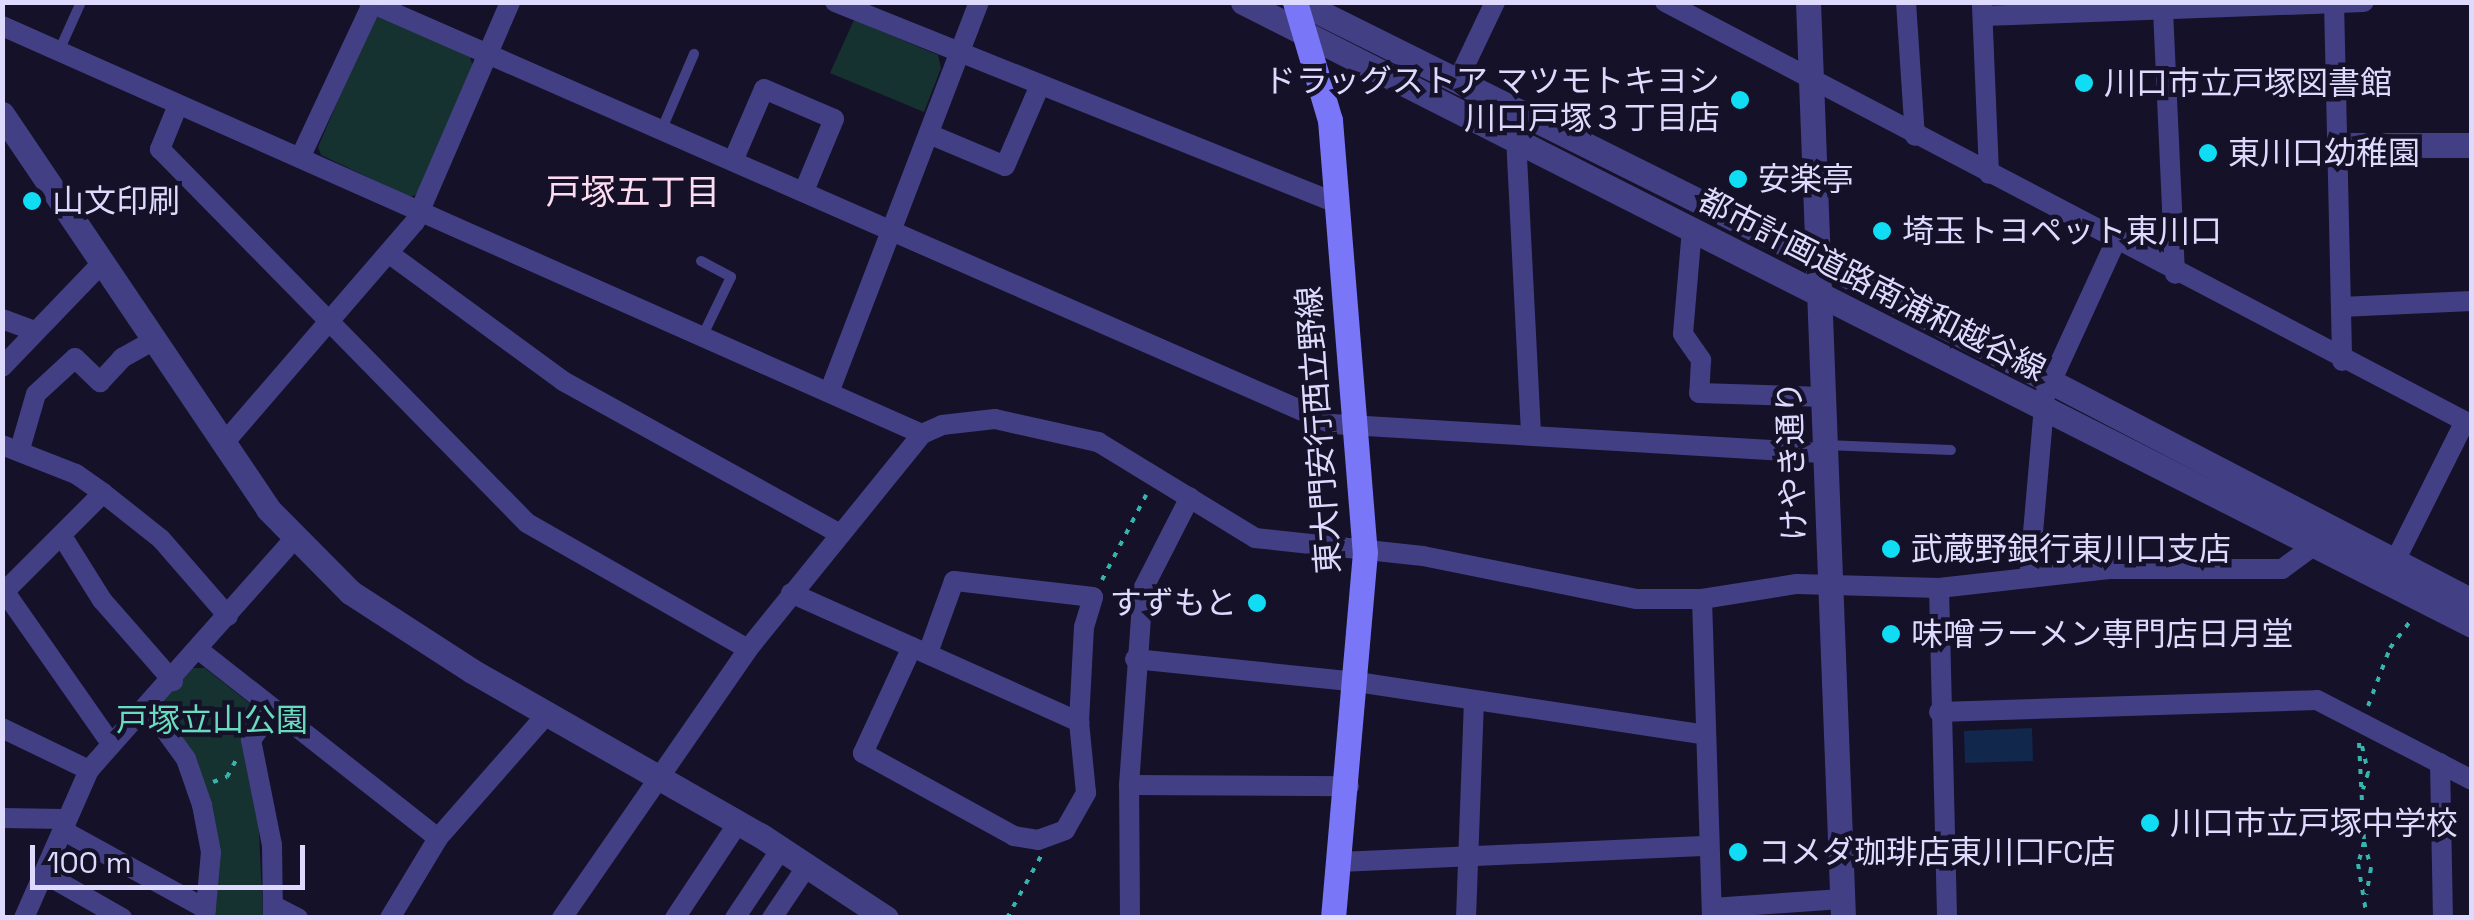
<!DOCTYPE html>
<html>
<head>
<meta charset="utf-8">
<style>
	body { margin:0 }
	#map { position:relative; width:2474px; height:920px; overflow:hidden; background:#151128; font-family:"Space Grotesk","Noto Sans JP",sans-serif }
	div>[style] { position:absolute }
	[style*='--x'] { left:calc(var(--x)*1px); top:calc(var(--y)*1px); width:calc(var(--w)*1px); rotate:calc(var(--a)*1deg) }
	.green>* { inset:0; background:#153231 }
	.water>* { inset:0; background:#11284c }
	.path>* { height:4px; margin-top:-2px; transform-origin:0; background:repeating-linear-gradient(90deg,#36b5ae 0 5px,transparent 0 13px) }
	.service>* { height:10px; margin:-5px; padding:0 5px; transform-origin:5px; border-radius:5px; background:#423f85 }
	.minor>* { height:20px; margin:-10px; padding:0 10px; transform-origin:10px; border-radius:10px; background:#423f85 }
	.tertiary>* { height:25px; margin:-12.5px; padding:0 12.5px; transform-origin:12.5px; border-radius:12.5px; background:#423f85 }
	.secondary>* { height:25px; margin:-12.5px; padding:0 12.5px; transform-origin:12.5px; border-radius:12.5px; background:#7976f8 }
	.dots>* { width:28px; height:28px; translate:-50% -50%; box-sizing:border-box; border:5px solid #151128; border-radius:50% }
	span { translate:-50% -50%; white-space:nowrap; text-align:center; line-height:1.15; -webkit-text-stroke:9px #151128; paint-order:stroke }
	.poi-label { font-size:32px; color:#dedafd }
	.right { translate:-100% -50%; text-align:right }
	.left { translate:0 -50%; text-align:left }
	.street-label { font-size:32px; color:#dedafd }
	.park-label { font-size:32px; color:#69dbbe }
	.neighbourhood-label { font-size:35px; color:#fddcf1 }
	.frame { position:absolute; inset:0; border:5px solid #dedafd; pointer-events:none }
	.scale { position:absolute; left:30px; top:845px; width:275px; height:45px; box-sizing:border-box; border:5px solid #dedafd; border-top:0; padding-left:12px; font-size:30px; line-height:35px; white-space:nowrap; color:#dedafd; -webkit-text-stroke:8px #151128; paint-order:stroke }
</style>
</head>
<body>
<div id="map">
	<div class="green">
		<i style="clip-path:polygon(381px 15px,469px 54px,474px 70px,421px 193px,410px 197px,321px 155px,318px 147px,373px 19px)"></i>
		<i style="clip-path:polygon(854px 20px,938px 55px,941px 68px,924px 112px,830px 73px)"></i>
		<i style="clip-path:polygon(192px 668px,205px 668px,253px 706px,263px 917px,212px 917px,219px 858px,162px 715px,163px 700px)"></i>
	</div>
	<div class="water">
		<i style="clip-path:polygon(2032px 728px,2033px 761px,1965px 763px,1964px 731px)"></i>
	</div>
	<div class="path">
		<i style="--x:1102;--y:580;--w:96;--a:-62.6"></i>
		<i style="--x:2368;--y:706;--w:62;--a:-69.2"></i>
		<i style="--x:2390;--y:648;--w:36;--a:-53"></i>
		<i style="--x:2359;--y:743;--w:99;--a:87.1"></i>
		<i style="--x:2364;--y:842;--w:23;--a:105"></i>
		<i style="--x:2358;--y:864;--w:55;--a:80.5"></i>
		<i style="--x:2362;--y:746;--w:28;--a:77"></i>
		<i style="--x:2368;--y:773;--w:17;--a:107"></i>
		<i style="--x:213;--y:782;--w:15;--a:-20"></i>
		<i style="--x:227;--y:777;--w:19;--a:-62"></i>
		<i style="--x:2364;--y:842;--w:27;--a:75"></i>
		<i style="--x:2371;--y:868;--w:27;--a:100"></i>
		<i style="--x:1007;--y:918;--w:71;--a:-61.3"></i>
	</div>
	<div class="service">
		<i style="--x:59;--y:51;--w:54;--a:-65.8"></i>
		<i style="--x:661;--y:131;--w:84;--a:-66.8"></i>
		<i style="--x:701;--y:261;--w:34;--a:28"></i>
		<i style="--x:731;--y:277;--w:64;--a:115.8"></i>
		<i style="--x:1825;--y:445;--w:126;--a:2.3"></i>
	</div>
	<div class="minor">
		<i style="--x:369;--y:2;--w:1051;--a:23.66"></i>
		<i style="--x:1332;--y:424;--w:494;--a:3.4"></i>
		<i style="--x:835;--y:2;--w:540;--a:21.86"></i>
		<i style="--x:1665;--y:2;--w:911;--a:27.66"></i>
		<i style="--x:1906;--y:2;--w:134;--a:86.2"></i>
		<i style="--x:2334;--y:2;--w:359;--a:88.7"></i>
		<i style="--x:1982;--y:6;--w:168;--a:87.6"></i>
		<i style="--x:2163;--y:10;--w:264;--a:87.4"></i>
		<i style="--x:1983;--y:16;--w:381;--a:-2.1"></i>
		<i style="--x:2;--y:26;--w:1006;--a:23.92"></i>
		<i style="--x:1457;--y:82;--w:89;--a:-64.6"></i>
		<i style="--x:178;--y:105;--w:48;--a:112.2"></i>
		<i style="--x:160;--y:149;--w:524;--a:45.54"></i>
		<i style="--x:527;--y:523;--w:254;--a:29.7"></i>
		<i style="--x:929;--y:134;--w:82;--a:22.8"></i>
		<i style="--x:1005;--y:166;--w:88;--a:-66.6"></i>
		<i style="--x:1516;--y:137;--w:298;--a:87.1"></i>
		<i style="--x:300;--y:158;--w:170;--a:-64.9"></i>
		<i style="--x:733;--y:161;--w:78;--a:-66.7"></i>
		<i style="--x:764;--y:89;--w:76;--a:23.2"></i>
		<i style="--x:834;--y:119;--w:78;--a:112.6"></i>
		<i style="--x:1692;--y:229;--w:105;--a:94.9"></i>
		<i style="--x:1683;--y:334;--w:32;--a:55"></i>
		<i style="--x:1701;--y:360;--w:33;--a:93"></i>
		<i style="--x:1699;--y:393;--w:124;--a:1.8"></i>
		<i style="--x:391;--y:255;--w:213;--a:36.2"></i>
		<i style="--x:563;--y:381;--w:314;--a:28.9"></i>
		<i style="--x:2341;--y:307;--w:131;--a:-2.6"></i>
		<i style="--x:2;--y:319;--w:33;--a:20"></i>
		<i style="--x:2;--y:367;--w:146;--a:-46.1"></i>
		<i style="--x:830;--y:390;--w:416;--a:-69"></i>
		<i style="--x:224;--y:443;--w:292;--a:-49.2"></i>
		<i style="--x:415;--y:222;--w:240;--a:-66.6"></i>
		<i style="--x:2;--y:445;--w:79;--a:21.4"></i>
		<i style="--x:76;--y:474;--w:33;--a:35"></i>
		<i style="--x:103;--y:493;--w:74;--a:38.4"></i>
		<i style="--x:161;--y:539;--w:102;--a:49"></i>
		<i style="--x:20;--y:449;--w:57;--a:-73.8"></i>
		<i style="--x:36;--y:394;--w:53;--a:-42.7"></i>
		<i style="--x:75;--y:358;--w:35;--a:44"></i>
		<i style="--x:100;--y:382;--w:33;--a:-47"></i>
		<i style="--x:122;--y:358;--w:39;--a:-29"></i>
		<i style="--x:62;--y:536;--w:75;--a:58"></i>
		<i style="--x:102;--y:600;--w:108;--a:48.8"></i>
		<i style="--x:2388;--y:575;--w:168;--a:-63.4"></i>
		<i style="--x:2029;--y:578;--w:184;--a:-85"></i>
		<i style="--x:2045;--y:395;--w:167;--a:-65.3"></i>
		<i style="--x:1939;--y:588;--w:330;--a:88.6"></i>
		<i style="--x:791;--y:593;--w:316;--a:24.1"></i>
		<i style="--x:2;--y:594;--w:143;--a:-45"></i>
		<i style="--x:7;--y:595;--w:179;--a:55"></i>
		<i style="--x:1702;--y:599;--w:319;--a:88.2"></i>
		<i style="--x:912;--y:647;--w:117;--a:114.8"></i>
		<i style="--x:863;--y:753;--w:172;--a:28.8"></i>
		<i style="--x:1014;--y:836;--w:24;--a:9"></i>
		<i style="--x:1038;--y:840;--w:29;--a:-20"></i>
		<i style="--x:1065;--y:830;--w:43;--a:-60.4"></i>
		<i style="--x:1086;--y:793;--w:71;--a:-95.6"></i>
		<i style="--x:1079;--y:722;--w:95;--a:-87"></i>
		<i style="--x:1084;--y:627;--w:31;--a:-73"></i>
		<i style="--x:1093;--y:597;--w:140;--a:-173.4"></i>
		<i style="--x:954;--y:581;--w:77;--a:109.9"></i>
		<i style="--x:199;--y:650;--w:304;--a:38.2"></i>
		<i style="--x:1135;--y:659;--w:223;--a:5.9"></i>
		<i style="--x:1357;--y:682;--w:353;--a:8.6"></i>
		<i style="--x:149;--y:708;--w:63;--a:54"></i>
		<i style="--x:186;--y:759;--w:49;--a:70.8"></i>
		<i style="--x:202;--y:805;--w:48;--a:79.2"></i>
		<i style="--x:211;--y:852;--w:66;--a:95.2"></i>
		<i style="--x:272;--y:711;--w:36;--a:126"></i>
		<i style="--x:251;--y:740;--w:107;--a:78.7"></i>
		<i style="--x:272;--y:845;--w:73;--a:89.2"></i>
		<i style="--x:1939;--y:712;--w:378;--a:-1.8"></i>
		<i style="--x:2317;--y:700;--w:174;--a:27.3"></i>
		<i style="--x:2;--y:728;--w:97;--a:25.8"></i>
		<i style="--x:2440;--y:763;--w:155;--a:88.9"></i>
		<i style="--x:1129;--y:785;--w:220;--a:0.3"></i>
		<i style="--x:2;--y:818;--w:62;--a:0.9"></i>
		<i style="--x:64;--y:831;--w:162;--a:28.8"></i>
		<i style="--x:1339;--y:862;--w:370;--a:-2.5"></i>
		<i style="--x:45;--y:874;--w:89;--a:29.7"></i>
		<i style="--x:274;--y:906;--w:27;--a:27"></i>
		<i style="--x:1712;--y:908;--w:130;--a:-4"></i>
		<i style="--x:24;--y:918;--w:162;--a:-66.3"></i>
		<i style="--x:89;--y:770;--w:312;--a:-48.4"></i>
		<i style="--x:390;--y:918;--w:93;--a:-59"></i>
		<i style="--x:438;--y:838;--w:165;--a:-48.7"></i>
		<i style="--x:562;--y:918;--w:327;--a:-55.3"></i>
		<i style="--x:748;--y:649;--w:277;--a:-51"></i>
		<i style="--x:922;--y:434;--w:22;--a:-24"></i>
		<i style="--x:942;--y:425;--w:53;--a:-6.5"></i>
		<i style="--x:995;--y:419;--w:106;--a:12.6"></i>
		<i style="--x:1098;--y:442;--w:184;--a:31.4"></i>
		<i style="--x:1255;--y:538;--w:169;--a:6.1"></i>
		<i style="--x:1423;--y:556;--w:218;--a:11.4"></i>
		<i style="--x:1637;--y:599;--w:65;--a:0"></i>
		<i style="--x:1702;--y:599;--w:96;--a:-9"></i>
		<i style="--x:1797;--y:584;--w:142;--a:1.6"></i>
		<i style="--x:1939;--y:588;--w:171;--a:-6.4"></i>
		<i style="--x:2109;--y:569;--w:173;--a:0"></i>
		<i style="--x:2282;--y:569;--w:42;--a:-36.3"></i>
		<i style="--x:675;--y:918;--w:114;--a:-56.4"></i>
		<i style="--x:735;--y:918;--w:83;--a:-56.3"></i>
		<i style="--x:772;--y:918;--w:63;--a:-56.1"></i>
		<i style="--x:1130;--y:918;--w:133;--a:-90.4"></i>
		<i style="--x:1129;--y:785;--w:196;--a:-85.9"></i>
		<i style="--x:1143;--y:589;--w:103;--a:-62.9"></i>
		<i style="--x:1466;--y:918;--w:217;--a:-87.9"></i>
	</div>
	<div class="tertiary">
		<i style="--x:1243;--y:2;--w:1378;--a:26.88"></i>
		<i style="--x:1299;--y:2;--w:579;--a:26.48"></i>
		<i style="--x:1817;--y:260;--w:738;--a:27.5"></i>
		<i style="--x:1808;--y:2;--w:917;--a:87.81"></i>
		<i style="--x:2;--y:114;--w:476;--a:56"></i>
		<i style="--x:268;--y:509;--w:117;--a:45.3"></i>
		<i style="--x:350;--y:592;--w:145;--a:32.9"></i>
		<i style="--x:472;--y:671;--w:331;--a:29.7"></i>
		<i style="--x:760;--y:835;--w:151;--a:33.4"></i>
		<i style="--x:2339;--y:145;--w:133;--a:0"></i>
	</div>
	<div class="secondary">
		<i style="--x:1295;--y:2;--w:123;--a:73.5"></i>
		<i style="--x:1330;--y:120;--w:433;--a:85.4"></i>
		<i style="--x:1365;--y:552;--w:367;--a:95"></i>
	</div>
	<div class="dots">
		<i style="left:2084px;top:83px;background:#10ddf4"></i>
		<i style="left:1740px;top:100px;background:#10ddf4"></i>
		<i style="left:2208px;top:153px;background:#10ddf4"></i>
		<i style="left:1738px;top:179px;background:#10ddf4"></i>
		<i style="left:32px;top:201px;background:#10ddf4"></i>
		<i style="left:1882px;top:231px;background:#10ddf4"></i>
		<i style="left:1891px;top:549px;background:#10ddf4"></i>
		<i style="left:1257px;top:603px;background:#10ddf4"></i>
		<i style="left:1891px;top:634px;background:#10ddf4"></i>
		<i style="left:2150px;top:823px;background:#10ddf4"></i>
		<i style="left:1738px;top:852px;background:#10ddf4"></i>
	</div>
	<div class="poi-label">
		<span class="right" style="left:1720px;top:100px">ドラッグストア マツモトキヨシ<br>川口戸塚３丁目店</span>
		<span class="left" style="left:2104px;top:83px">川口市立戸塚図書館</span>
		<span class="left" style="left:2228px;top:153px">東川口幼稚園</span>
		<span class="left" style="left:1758px;top:179px">安楽亭</span>
		<span class="left" style="left:52px;top:201px">山文印刷</span>
		<span class="left" style="left:1902px;top:231px">埼玉トヨペット東川口</span>
		<span class="left" style="left:1911px;top:549px">武蔵野銀行東川口支店</span>
		<span class="right" style="left:1237px;top:603px">すずもと</span>
		<span class="left" style="left:1911px;top:634px">味噌ラーメン専門店日月堂</span>
		<span class="left" style="left:2170px;top:823px">川口市立戸塚中学校</span>
		<span class="left" style="left:1758px;top:852px">コメダ珈琲店東川口FC店</span>
	</div>
	<div class="street-label">
		<span style="left:1872px;top:285px;rotate:27deg">都市計画道路南浦和越谷線</span>
		<span style="left:1319px;top:430px;rotate:-94deg">東大門安行西立野線</span>
		<span style="left:1792px;top:461px;rotate:-92deg">けやき通り</span>
	</div>
	<div class="park-label">
		<span style="left:212px;top:720px">戸塚立山公園</span>
	</div>
	<div class="neighbourhood-label">
		<span style="left:633px;top:192px">戸塚五丁目</span>
	</div>
	<div class="frame"></div>
	<div class="scale">100 m</div>
</div>
</body>
</html>
